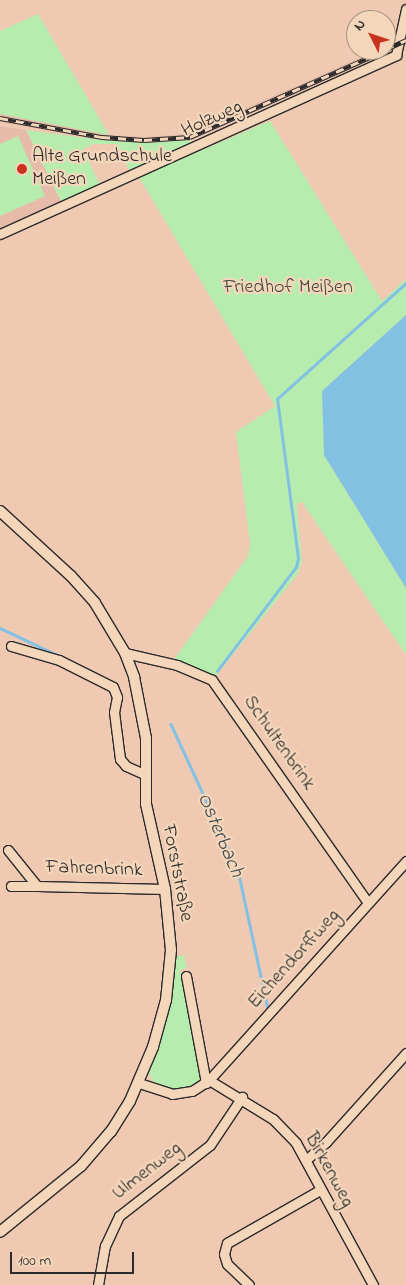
<!DOCTYPE html>
<html>
<head>
<meta charset="utf-8">
<style>
	body { margin:0 }
	#map { position:relative; width:406px; height:1285px; overflow:hidden; background:#f0c9b3; font-family:"Indie Flower",sans-serif }
	div>[style] { position:absolute }
	[style*='--x'] { left:calc(var(--x)*1px); top:calc(var(--y)*1px); width:calc(var(--w)*1px); rotate:calc(var(--a)*1deg) }
	.built>* { inset:0; background:#e6bba9 }
	.green>* { inset:0; background:#b6edaf }
	.water>* { inset:0; background:#82c1e2 }
	.stream>* { height:2.5px; margin:-1.25px; padding:0 1.25px; transform-origin:1.25px; border-radius:1.25px; background:#82c1e2 }
	.roads { filter:drop-shadow(1px 0 #2b2b2b) drop-shadow(-1px 0 #2b2b2b) drop-shadow(0 1px #2b2b2b) drop-shadow(0 -1px #2b2b2b) }
	.minor>* { height:9px; margin:-4.5px; padding:0 4.5px; transform-origin:4.5px; border-radius:4.5px; background:#f4d6ba }
	.tertiary>* { height:10px; margin:-5px; padding:0 5px; transform-origin:5px; border-radius:5px; background:#f4d6ba }
	.rail>* { height:4.5px; margin-top:-2.25px; transform-origin:0; background:repeating-linear-gradient(90deg,#f4d6ba 0 8px,#2b2b2b 0 16px); box-sizing:border-box; border-block:1px solid #2b2b2b }
	.dots>* { width:14px; height:14px; translate:-50% -50%; box-sizing:border-box; border:2px solid #f4d6ba; border-radius:50% }
	span { translate:-50% -50%; white-space:nowrap; text-align:center; line-height:1.15; -webkit-text-stroke:4.5px #f4d6ba; paint-order:stroke }
	.street-label { font-size:20px; color:#2b2b2b }
	.poi-label { font-size:20px; color:#2b2b2b }
	.left { translate:0 -50%; text-align:left }
	.park-label { font-size:20px; color:#40483f }
	.water-label { font-size:21px; color:#3c4950; font-style:italic }
	.north { position:absolute; left:346px; top:10px; width:50px; height:50px; box-sizing:border-box; background:#f4d6ba; border:1px solid #a49281; border-radius:50%; rotate:311deg; font-size:14px; font-weight:700; line-height:20px; text-align:center; color:#2b2b2b }
	.north::after { content:''; display:block; margin:auto; width:18px; height:22px; background:#c8321e; clip-path:polygon(50% 0,100% 100%,50% 72%,0 100%) }
	.scale { position:absolute; left:10px; top:1252px; width:124px; height:22px; box-sizing:border-box; border:2px solid #2b2b2b; border-top:0; padding-left:6px; font-size:15px; line-height:18px; white-space:nowrap; color:#2b2b2b; -webkit-text-stroke:4px #f4d6ba; paint-order:stroke }
</style>
</head>
<body>
<div id="map">
	<div class="built">
		<i style="clip-path:polygon(406px 37px,406px 45px,190px 140px,145px 143px,101px 140px,0 122px,0 114px,109px 135px,144px 137px,188px 134px,377px 50px,386px 50px,386px 46px)"></i>
		<i style="clip-path:polygon(0 126px,26px 130px,64px 207px,0 236px)"></i>
	</div>
	<div class="green">
		<i style="clip-path:polygon(38px 14px,109px 135px,0 114px,0 31px)"></i>
		<i style="clip-path:polygon(270px 121px,382px 301px,406px 279px,406px 315px,322px 391px,324px 455px,406px 588px,406px 655px,302px 502px,297px 504px,302px 561px,298px 574px,215px 677px,173px 661px,248px 556px,250px 544px,236px 432px,275px 406px,139px 177px)"></i>
		<i style="clip-path:polygon(26px 130px,101px 140px,145px 143px,190px 140px,192px 143px,129px 170px,116px 144px,94px 144px,83px 149px,103px 191px,64px 207px)"></i>
		<i style="clip-path:polygon(18px 136px,45px 196px,0 216px,0 144px)"></i>
		<i style="clip-path:polygon(184px 955px,187px 968px,180px 970px,200px 1077px,198px 1082px,183px 1089px,165px 1088px,155px 1085px,149px 1074px,169px 1005px,174px 957px)"></i>
	</div>
	<div class="water">
		<i style="clip-path:polygon(406px 315px,406px 588px,324px 455px,322px 391px)"></i>
	</div>
	<div class="stream">
		<i style="--x:0;--y:628;--w:103;--a:25.3"></i>
		<i style="--x:217;--y:671;--w:131;--a:-52.8"></i>
		<i style="--x:296;--y:567;--w:9;--a:-77"></i>
		<i style="--x:298;--y:558;--w:160;--a:-97.5"></i>
		<i style="--x:277;--y:399;--w:173;--a:-42"></i>
		<i style="--x:171;--y:724;--w:161;--a:65.3"></i>
		<i style="--x:238;--y:870;--w:142;--a:77.8"></i>
	</div>
	<div class="roads">
		<div class="minor">
			<i style="--x:0;--y:234;--w:435;--a:-24.3"></i>
			<i style="--x:396;--y:55;--w:47;--a:-77.7"></i>
			<i style="--x:11;--y:646;--w:50;--a:16.3"></i>
			<i style="--x:59;--y:660;--w:60;--a:26.6"></i>
			<i style="--x:113;--y:687;--w:11;--a:68"></i>
			<i style="--x:117;--y:697;--w:15;--a:101"></i>
			<i style="--x:114;--y:712;--w:47;--a:82.7"></i>
			<i style="--x:120;--y:759;--w:9;--a:49"></i>
			<i style="--x:126;--y:766;--w:20;--a:24"></i>
			<i style="--x:125;--y:653;--w:53;--a:13"></i>
			<i style="--x:177;--y:665;--w:38;--a:23"></i>
			<i style="--x:212;--y:680;--w:272;--a:55"></i>
			<i style="--x:8;--y:850;--w:46;--a:51.1"></i>
			<i style="--x:37;--y:886;--w:128;--a:1.3"></i>
			<i style="--x:11;--y:886;--w:26;--a:0"></i>
			<i style="--x:186;--y:976;--w:109;--a:79.4"></i>
			<i style="--x:209;--y:1080;--w:295;--a:-48"></i>
			<i style="--x:139;--y:1083;--w:35;--a:18"></i>
			<i style="--x:172;--y:1094;--w:20;--a:-9"></i>
			<i style="--x:192;--y:1091;--w:20;--a:-33"></i>
			<i style="--x:209;--y:1080;--w:75;--a:31.4"></i>
			<i style="--x:273;--y:1119;--w:33;--a:46"></i>
			<i style="--x:296;--y:1143;--w:162;--a:61.5"></i>
			<i style="--x:306;--y:1160;--w:27;--a:-42"></i>
			<i style="--x:326;--y:1142;--w:120;--a:-48"></i>
			<i style="--x:98;--y:1285;--w:40;--a:-80"></i>
			<i style="--x:105;--y:1246;--w:33;--a:-65"></i>
			<i style="--x:119;--y:1216;--w:115;--a:-38"></i>
			<i style="--x:210;--y:1145;--w:58;--a:-56.3"></i>
			<i style="--x:249;--y:1285;--w:30;--a:-136"></i>
			<i style="--x:227;--y:1264;--w:10;--a:-107"></i>
			<i style="--x:224;--y:1254;--w:11;--a:-75"></i>
			<i style="--x:227;--y:1243;--w:107;--a:-29.7"></i>
		</div>
		<div class="tertiary">
			<i style="--x:0;--y:511;--w:96;--a:42.5"></i>
			<i style="--x:71;--y:576;--w:36;--a:48"></i>
			<i style="--x:95;--y:603;--w:58;--a:59"></i>
			<i style="--x:125;--y:653;--w:26;--a:69"></i>
			<i style="--x:134;--y:677;--w:62;--a:78.9"></i>
			<i style="--x:146;--y:738;--w:66;--a:90"></i>
			<i style="--x:146;--y:804;--w:87;--a:77.4"></i>
			<i style="--x:165;--y:889;--w:61;--a:84.4"></i>
			<i style="--x:171;--y:950;--w:50;--a:95.7"></i>
			<i style="--x:166;--y:1000;--w:49;--a:105.5"></i>
			<i style="--x:153;--y:1047;--w:59;--a:113.1"></i>
			<i style="--x:130;--y:1101;--w:36;--a:122"></i>
			<i style="--x:111;--y:1131;--w:46;--a:130.6"></i>
			<i style="--x:81;--y:1166;--w:104;--a:140.8"></i>
		</div>
	</div>
	<div class="rail">
		<i style="--x:386;--y:49;--w:22;--a:-24"></i>
		<i style="--x:0;--y:118;--w:104;--a:10.6"></i>
		<i style="--x:102;--y:137;--w:42;--a:4.1"></i>
		<i style="--x:144;--y:140;--w:46;--a:-3.7"></i>
		<i style="--x:190;--y:137;--w:214;--a:-24"></i>
	</div>
	<div class="dots">
		<i style="left:22px;top:169px;background:#c8321e"></i>
	</div>
	<div class="street-label">
		<span style="left:212px;top:119px;rotate:-24deg">Holzweg</span>
		<span style="left:279px;top:743px;rotate:55deg">Schultenbrink</span>
		<span style="left:94px;top:869px;rotate:2deg">Fahrenbrink</span>
		<span style="left:177px;top:873px;rotate:79deg">Forststraße</span>
		<span style="left:294px;top:959px;rotate:-48deg">Eichendorffweg</span>
		<span style="left:329px;top:1170px;rotate:61deg">Birkenweg</span>
		<span style="left:147px;top:1171px;rotate:-38deg">Ulmenweg</span>
	</div>
	<div class="poi-label">
		<span class="left" style="left:32px;top:168px">Alte Grundschule<br>Meißen</span>
	</div>
	<div class="park-label">
		<span style="left:288px;top:287px">Friedhof Meißen</span>
	</div>
	<div class="water-label">
		<span style="left:220px;top:835px;rotate:67deg">Osterbach</span>
	</div>
	<div class="north">N</div>
	<div class="scale">100 m</div>
</div>
</body>
</html>
